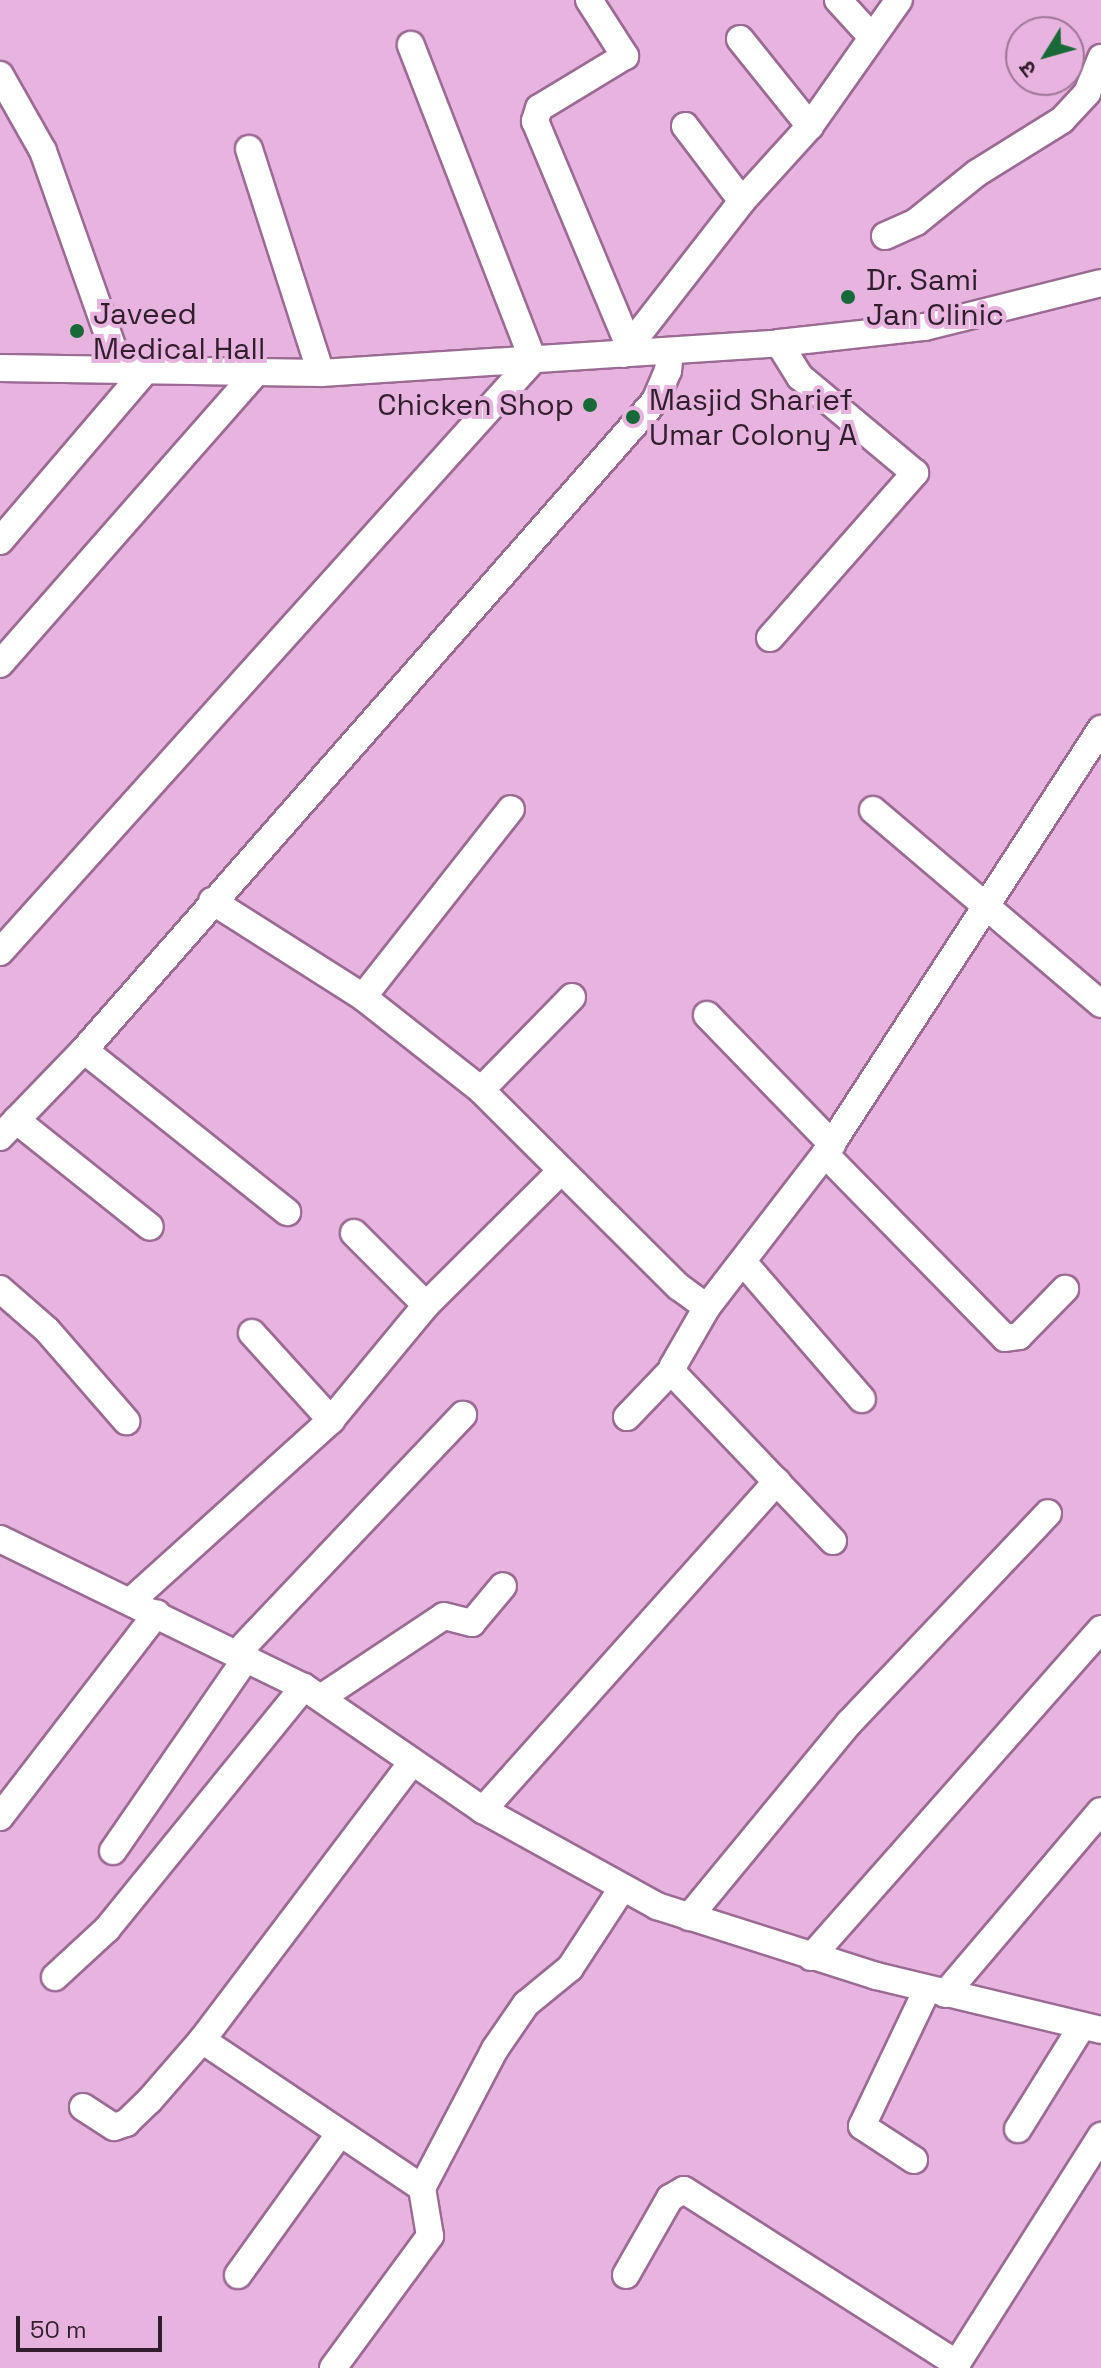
<!DOCTYPE html>
<html>
<head>
<meta charset="utf-8">
<style>
	body { margin:0 }
	#map { position:relative; width:1101px; height:2368px; overflow:hidden; background:#e7b3df; font-family:"Space Grotesk","Noto Sans Devanagari",sans-serif }
	div>[style] { position:absolute }
	[style*='--x'] { left:calc(var(--x)*1px); top:calc(var(--y)*1px); width:calc(var(--w)*1px); rotate:calc(var(--a)*1deg) }
	.roads { filter:drop-shadow(2px 0 #9b6b94) drop-shadow(-2px 0 #9b6b94) drop-shadow(0 2px #9b6b94) drop-shadow(0 -2px #9b6b94) }
	.minor>* { height:26px; margin:-13px; padding:0 13px; transform-origin:13px; border-radius:13px; background:#fff }
	.dots>* { width:22px; height:22px; translate:-50% -50%; box-sizing:border-box; border:4px solid #e7b3df; border-radius:50% }
	span { translate:-50% -50%; white-space:nowrap; text-align:center; line-height:1.15; -webkit-text-stroke:8px #e7b3df; paint-order:stroke }
	.poi-label { font-size:30px; color:#311d2e }
	.left { translate:0 -50%; text-align:left }
	.right { translate:-100% -50%; text-align:right }
	.north { position:absolute; left:1005px; top:16px; width:80px; height:80px; box-sizing:border-box; background:#e7b3df; border:2px solid #9e7798; border-radius:50%; rotate:233deg; font-size:22px; font-weight:700; line-height:32px; text-align:center; color:#311d2e }
	.north::after { content:''; display:block; margin:auto; width:28px; height:36px; background:#196838; clip-path:polygon(50% 0,100% 100%,50% 72%,0 100%) }
	.scale { position:absolute; left:16px; top:2316px; width:146px; height:36px; box-sizing:border-box; border:4px solid #311d2e; border-top:0; padding-left:10px; font-size:24px; line-height:28px; white-space:nowrap; color:#311d2e; -webkit-text-stroke:6px #e7b3df; paint-order:stroke }
</style>
</head>
<body>
<div id="map">
	<div class="roads">
		<div class="minor">
			<i style="--x:589;--y:0;--w:67;--a:57.3"></i>
			<i style="--x:625;--y:56;--w:100;--a:148.8"></i>
			<i style="--x:539;--y:108;--w:14;--a:107"></i>
			<i style="--x:535;--y:121;--w:244;--a:67.3"></i>
			<i style="--x:838;--y:0;--w:49;--a:47.5"></i>
			<i style="--x:740;--y:39;--w:112;--a:51.2"></i>
			<i style="--x:0;--y:75;--w:87;--a:60.5"></i>
			<i style="--x:43;--y:151;--w:230;--a:70.5"></i>
			<i style="--x:685;--y:126;--w:94;--a:52.8"></i>
			<i style="--x:249;--y:149;--w:235;--a:72.2"></i>
			<i style="--x:885;--y:236;--w:34;--a:-24"></i>
			<i style="--x:916;--y:222;--w:78;--a:-38.8"></i>
			<i style="--x:977;--y:173;--w:100;--a:-31.9"></i>
			<i style="--x:1062;--y:120;--w:37;--a:-47"></i>
			<i style="--x:1087;--y:93;--w:38;--a:-68"></i>
			<i style="--x:623;--y:354;--w:194;--a:-52.1"></i>
			<i style="--x:742;--y:201;--w:101;--a:-47.8"></i>
			<i style="--x:810;--y:126;--w:154;--a:-54.8"></i>
			<i style="--x:0;--y:368;--w:321;--a:0.9"></i>
			<i style="--x:321;--y:373;--w:459;--a:-3.7"></i>
			<i style="--x:779;--y:343;--w:147;--a:-6.3"></i>
			<i style="--x:925;--y:327;--w:181;--a:-14"></i>
			<i style="--x:0;--y:541;--w:225;--a:-49.5"></i>
			<i style="--x:770;--y:638;--w:220;--a:-48.7"></i>
			<i style="--x:915;--y:473;--w:150;--a:-140.1"></i>
			<i style="--x:800;--y:377;--w:40;--a:-122"></i>
			<i style="--x:0;--y:664;--w:386;--a:-48.7"></i>
			<i style="--x:873;--y:810;--w:299;--a:40.4"></i>
			<i style="--x:212;--y:901;--w:179;--a:32.4"></i>
			<i style="--x:363;--y:997;--w:150;--a:38.2"></i>
			<i style="--x:481;--y:1090;--w:279;--a:44.9"></i>
			<i style="--x:679;--y:1287;--w:34;--a:36"></i>
			<i style="--x:0;--y:952;--w:797;--a:-48"></i>
			<i style="--x:533;--y:360;--w:338;--a:-111.2"></i>
			<i style="--x:363;--y:997;--w:239;--a:-51.8"></i>
			<i style="--x:707;--y:1015;--w:180;--a:45.9"></i>
			<i style="--x:84;--y:1050;--w:260;--a:38.6"></i>
			<i style="--x:481;--y:1090;--w:130;--a:-45.6"></i>
			<i style="--x:16;--y:1120;--w:171;--a:38.6"></i>
			<i style="--x:0;--y:1137;--w:121;--a:-46"></i>
			<i style="--x:84;--y:1050;--w:864;--a:-48.66"></i>
			<i style="--x:655;--y:401;--w:33;--a:-67"></i>
			<i style="--x:668;--y:371;--w:20;--a:-84"></i>
			<i style="--x:825;--y:1154;--w:257;--a:45.6"></i>
			<i style="--x:1005;--y:1338;--w:14;--a:-8"></i>
			<i style="--x:1019;--y:1336;--w:66;--a:-45.6"></i>
			<i style="--x:354;--y:1233;--w:102;--a:45"></i>
			<i style="--x:744;--y:1263;--w:180;--a:49.1"></i>
			<i style="--x:0;--y:1289;--w:62;--a:41.1"></i>
			<i style="--x:47;--y:1330;--w:121;--a:49"></i>
			<i style="--x:252;--y:1333;--w:118;--a:47.8"></i>
			<i style="--x:627;--y:1417;--w:65;--a:-46.2"></i>
			<i style="--x:0;--y:1539;--w:338;--a:26"></i>
			<i style="--x:304;--y:1687;--w:217;--a:34.5"></i>
			<i style="--x:483;--y:1810;--w:199;--a:28.9"></i>
			<i style="--x:657;--y:1906;--w:230;--a:17.7"></i>
			<i style="--x:876;--y:1976;--w:231;--a:13.5"></i>
			<i style="--x:833;--y:1541;--w:229;--a:-133.6"></i>
			<i style="--x:675;--y:1375;--w:9;--a:-103"></i>
			<i style="--x:673;--y:1366;--w:68;--a:-60"></i>
			<i style="--x:707;--y:1307;--w:193;--a:-52.4"></i>
			<i style="--x:825;--y:1154;--w:507;--a:-57"></i>
			<i style="--x:131;--y:1601;--w:270;--a:-42.1"></i>
			<i style="--x:331;--y:1420;--w:149;--a:-50.4"></i>
			<i style="--x:426;--y:1305;--w:190;--a:-44.8"></i>
			<i style="--x:238;--y:1652;--w:327;--a:-46.5"></i>
			<i style="--x:322;--y:1697;--w:146;--a:-33.6"></i>
			<i style="--x:444;--y:1616;--w:29;--a:14"></i>
			<i style="--x:472;--y:1623;--w:48;--a:-50"></i>
			<i style="--x:483;--y:1810;--w:441;--a:-48.2"></i>
			<i style="--x:0;--y:1817;--w:257;--a:-52.4"></i>
			<i style="--x:113;--y:1851;--w:236;--a:-55.4"></i>
			<i style="--x:689;--y:1917;--w:251;--a:-50.5"></i>
			<i style="--x:849;--y:1723;--w:289;--a:-46.5"></i>
			<i style="--x:811;--y:1957;--w:438;--a:-48.5"></i>
			<i style="--x:55;--y:1977;--w:71;--a:-42.7"></i>
			<i style="--x:107;--y:1929;--w:312;--a:-50.9"></i>
			<i style="--x:945;--y:1994;--w:240;--a:-49.6"></i>
			<i style="--x:202;--y:2040;--w:265;--a:33.9"></i>
			<i style="--x:83;--y:2107;--w:37;--a:33"></i>
			<i style="--x:114;--y:2127;--w:13;--a:-18"></i>
			<i style="--x:126;--y:2123;--w:32;--a:-44"></i>
			<i style="--x:149;--y:2101;--w:81;--a:-49"></i>
			<i style="--x:202;--y:2040;--w:346;--a:-52.9"></i>
			<i style="--x:1018;--y:2129;--w:121;--a:-58.1"></i>
			<i style="--x:914;--y:2160;--w:62;--a:-146.8"></i>
			<i style="--x:862;--y:2126;--w:151;--a:-64.5"></i>
			<i style="--x:238;--y:2275;--w:171;--a:-54.3"></i>
			<i style="--x:626;--y:2275;--w:89;--a:-60.3"></i>
			<i style="--x:670;--y:2198;--w:16;--a:-30"></i>
			<i style="--x:684;--y:2190;--w:324;--a:32.5"></i>
			<i style="--x:333;--y:2368;--w:164;--a:-53.7"></i>
			<i style="--x:430;--y:2236;--w:49;--a:-99.5"></i>
			<i style="--x:422;--y:2188;--w:157;--a:-62.3"></i>
			<i style="--x:495;--y:2049;--w:55;--a:-55.4"></i>
			<i style="--x:526;--y:2004;--w:57;--a:-39.3"></i>
			<i style="--x:570;--y:1968;--w:93;--a:-56.8"></i>
			<i style="--x:954;--y:2368;--w:275;--a:-57.6"></i>
		</div>
	</div>
	<div class="dots">
		<i style="left:848px;top:297px;background:#196838"></i>
		<i style="left:77px;top:331px;background:#196838"></i>
		<i style="left:590px;top:405px;background:#196838"></i>
		<i style="left:633px;top:417px;background:#196838"></i>
	</div>
	<div class="poi-label">
		<span class="left" style="left:866px;top:297px">Dr. Sami<br>Jan Clinic</span>
		<span class="left" style="left:93px;top:331px">Javeed<br>Medical Hall</span>
		<span class="left" style="left:649px;top:417px">Masjid Sharief<br>Umar Colony A</span>
		<span class="right" style="left:574px;top:405px">Chicken Shop</span>
	</div>
	<div class="north">उ</div>
	<div class="scale">50 m</div>
</div>
</body>
</html>
